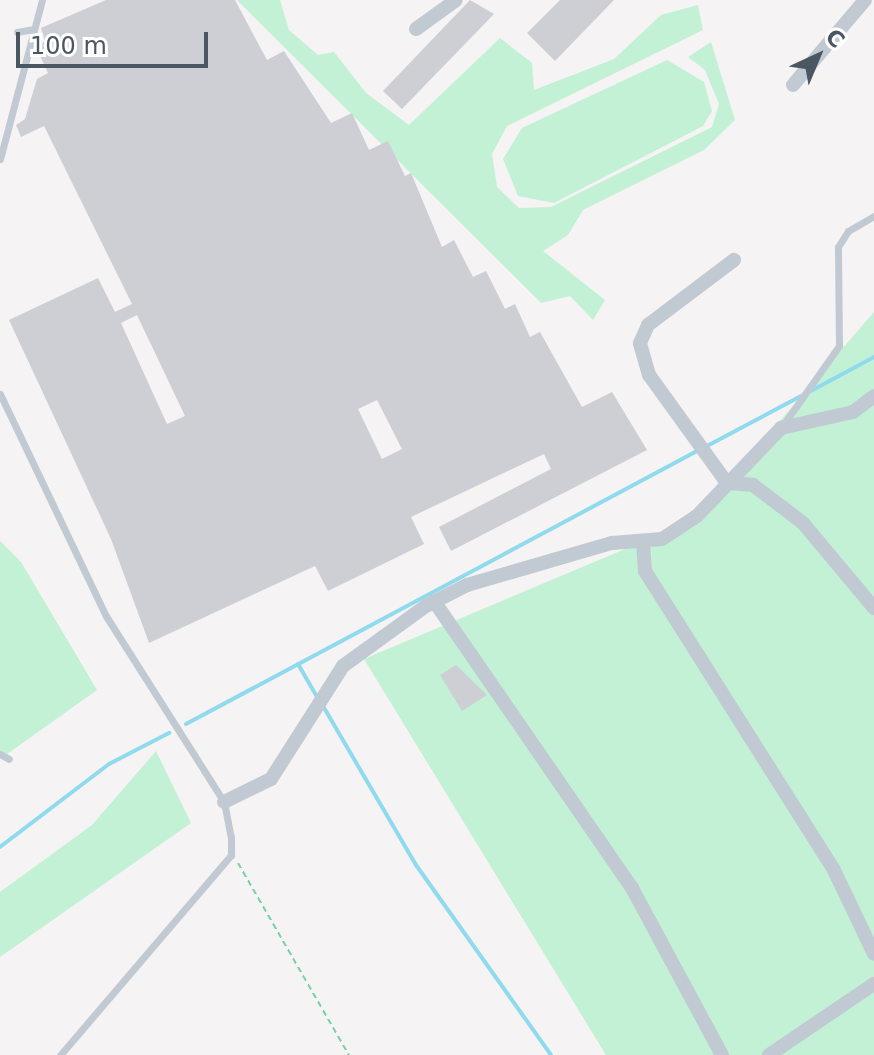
<!DOCTYPE html>
<html>
<head>
<meta charset="utf-8">
<style>
	body { margin:0 }
	#map { position:relative; width:874px; height:1055px; overflow:hidden; background:#f5f3f3; font-family:"DejaVu Sans",sans-serif }
	div>[style] { position:absolute }
	[style*='--x'] { left:calc(var(--x)*1px); top:calc(var(--y)*1px); width:calc(var(--w)*1px); rotate:calc(var(--a)*1deg) }
	.green>* { inset:0; background:#c3f1d5 }
	.stream>* { height:4px; margin:-2px; padding:0 2px; transform-origin:2px; border-radius:2px; background:#90daee }
	.building>* { inset:0; background:#cdcfd5 }
	.path>* { height:2px; margin-top:-1px; transform-origin:0; background:repeating-linear-gradient(90deg,#7ad0a6 0 6px,transparent 0 10px) }
	.lane>* { height:7px; margin:-3.5px; padding:0 3.5px; transform-origin:3.5px; border-radius:3.5px; background:#c1cad2 }
	.street>* { height:14px; margin:-7px; padding:0 7px; transform-origin:7px; border-radius:7px; background:#c1cad2 }
	span { translate:-50% -50%; white-space:nowrap; text-align:center; line-height:1.15; -webkit-text-stroke:6px #fff; paint-order:stroke }
	.north { position:absolute; left:778px; top:16px; width:80px; height:80px; -webkit-text-stroke:6px #fff; paint-order:stroke; rotate:44deg; font-size:22px; font-weight:700; line-height:32px; text-align:center; color:#4a5661 }
	.north::after { content:''; display:block; margin:auto; width:28px; height:36px; background:#4a5661; clip-path:polygon(50% 0,100% 100%,50% 72%,0 100%) }
	.scale { position:absolute; left:16px; top:32px; width:192px; height:36px; box-sizing:border-box; border:4px solid #4a5661; border-top:0; padding-left:10px; font-size:24px; line-height:28px; white-space:nowrap; color:#4a5661; -webkit-text-stroke:6px #fff; paint-order:stroke }
</style>
</head>
<body>
<div id="map">
	<div class="green">
		<i style="clip-path:polygon(237px 0,280px 0,289px 30px,318px 55px,334px 52px,366px 93px,409px 125px,500px 38px,532px 63px,534px 90px,614px 59px,661px 15px,698px 5px,703px 30px,507px 126px,492px 154px,497px 187px,519px 208px,551px 207px,712px 127px,719px 104px,705px 70px,688px 57px,711px 42px,735px 120px,704px 150px,583px 210px,568px 235px,543px 251px,605px 300px,593px 320px,570px 296px,541px 303px)"></i>
		<i style="clip-path:polygon(667px 60px,704px 82px,712px 111px,703px 126px,554px 203px,518px 196px,503px 159px,522px 128px)"></i>
		<i style="clip-path:polygon(874px 312px,874px 1055px,606px 1055px,364px 659px,694px 520px)"></i>
		<i style="clip-path:polygon(0 541px,21px 562px,97px 690px,0 759px)"></i>
		<i style="clip-path:polygon(156px 751px,191px 823px,0 957px,0 892px,92px 825px)"></i>
	</div>
	<div class="stream">
		<i style="--x:809;--y:392;--w:74;--a:-28.3"></i>
		<i style="--x:707;--y:446;--w:106;--a:-28"></i>
		<i style="--x:298;--y:664;--w:39;--a:60"></i>
		<i style="--x:323;--y:706;--w:184;--a:59.7"></i>
		<i style="--x:416;--y:865;--w:233;--a:54.6"></i>
		<i style="--x:186;--y:724;--w:582;--a:-28.11"></i>
		<i style="--x:0;--y:847;--w:137;--a:-37.3"></i>
		<i style="--x:109;--y:764;--w:68;--a:-27.3"></i>
	</div>
	<div class="building">
		<i style="clip-path:polygon(evenodd,106px 0,235px 0,267px 60px,284px 51px,331px 123px,352px 113px,369px 150px,388px 141px,405px 176px,411px 173px,442px 247px,454px 240px,473px 277px,486px 271px,505px 309px,515px 304px,530px 337px,540px 332px,582px 407px,612px 392px,647px 450px,451px 551px,439px 527px,551px 469px,544px 454px,411px 517px,424px 544px,328px 591px,315px 566px,149px 643px,111px 539px,9px 320px,98px 278px,115px 312px,132px 304px,44px 126px,21px 137px,16px 125px,25px 119px,37px 79px,48px 73px,36px 47px,45px 41px,41px 28px,106px 0,137px 315px,185px 416px,167px 424px,121px 323px,137px 315px,106px 0,377px 400px,402px 449px,382px 459px,358px 409px,377px 400px)"></i>
		<i style="clip-path:polygon(470px 0,494px 14px,402px 109px,383px 91px)"></i>
		<i style="clip-path:polygon(560px 0,614px 0,555px 61px,527px 33px)"></i>
		<i style="clip-path:polygon(456px 665px,487px 695px,462px 711px,440px 675px)"></i>
	</div>
	<div class="path">
		<i style="--x:238;--y:863;--w:222;--a:60"></i>
	</div>
	<div class="lane">
		<i style="--x:17;--y:32;--w:17;--a:-10"></i>
		<i style="--x:0;--y:159;--w:164;--a:-75.2"></i>
		<i style="--x:0;--y:394;--w:246;--a:64.5"></i>
		<i style="--x:106;--y:616;--w:220;--a:57.6"></i>
		<i style="--x:224;--y:802;--w:36;--a:79"></i>
		<i style="--x:231;--y:837;--w:18;--a:90"></i>
		<i style="--x:231;--y:855;--w:263;--a:130.5"></i>
		<i style="--x:783;--y:425;--w:97;--a:-54.7"></i>
		<i style="--x:839;--y:346;--w:99;--a:-90.6"></i>
		<i style="--x:838;--y:247;--w:19;--a:-58"></i>
		<i style="--x:848;--y:231;--w:30;--a:-30"></i>
		<i style="--x:0;--y:754;--w:10;--a:29"></i>
	</div>
	<div class="street">
		<i style="--x:416;--y:29;--w:49;--a:-35.9"></i>
		<i style="--x:793;--y:85;--w:111;--a:-49.7"></i>
		<i style="--x:727;--y:483;--w:133;--a:-125.8"></i>
		<i style="--x:649;--y:375;--w:33;--a:-106"></i>
		<i style="--x:640;--y:343;--w:20;--a:-66"></i>
		<i style="--x:648;--y:325;--w:108;--a:-37.1"></i>
		<i style="--x:727;--y:483;--w:26;--a:4"></i>
		<i style="--x:753;--y:485;--w:63;--a:37.2"></i>
		<i style="--x:803;--y:523;--w:111;--a:50.1"></i>
		<i style="--x:643;--y:543;--w:28;--a:86"></i>
		<i style="--x:645;--y:571;--w:352;--a:57.7"></i>
		<i style="--x:833;--y:868;--w:95;--a:64.5"></i>
		<i style="--x:434;--y:601;--w:349;--a:55.4"></i>
		<i style="--x:632;--y:888;--w:190;--a:61.7"></i>
		<i style="--x:224;--y:802;--w:52;--a:-26.1"></i>
		<i style="--x:271;--y:779;--w:134;--a:-57.5"></i>
		<i style="--x:343;--y:666;--w:102;--a:-35.9"></i>
		<i style="--x:426;--y:606;--w:46;--a:-27.1"></i>
		<i style="--x:467;--y:585;--w:151;--a:-16.2"></i>
		<i style="--x:612;--y:543;--w:50;--a:-4.6"></i>
		<i style="--x:662;--y:539;--w:42;--a:-33.3"></i>
		<i style="--x:697;--y:516;--w:122;--a:-46.3"></i>
		<i style="--x:781;--y:428;--w:74;--a:-12.5"></i>
		<i style="--x:853;--y:412;--w:26;--a:-37"></i>
		<i style="--x:769;--y:1055;--w:127;--a:-34.1"></i>
	</div>
	<div class="north">С</div>
	<div class="scale">100 m</div>
</div>
</body>
</html>
